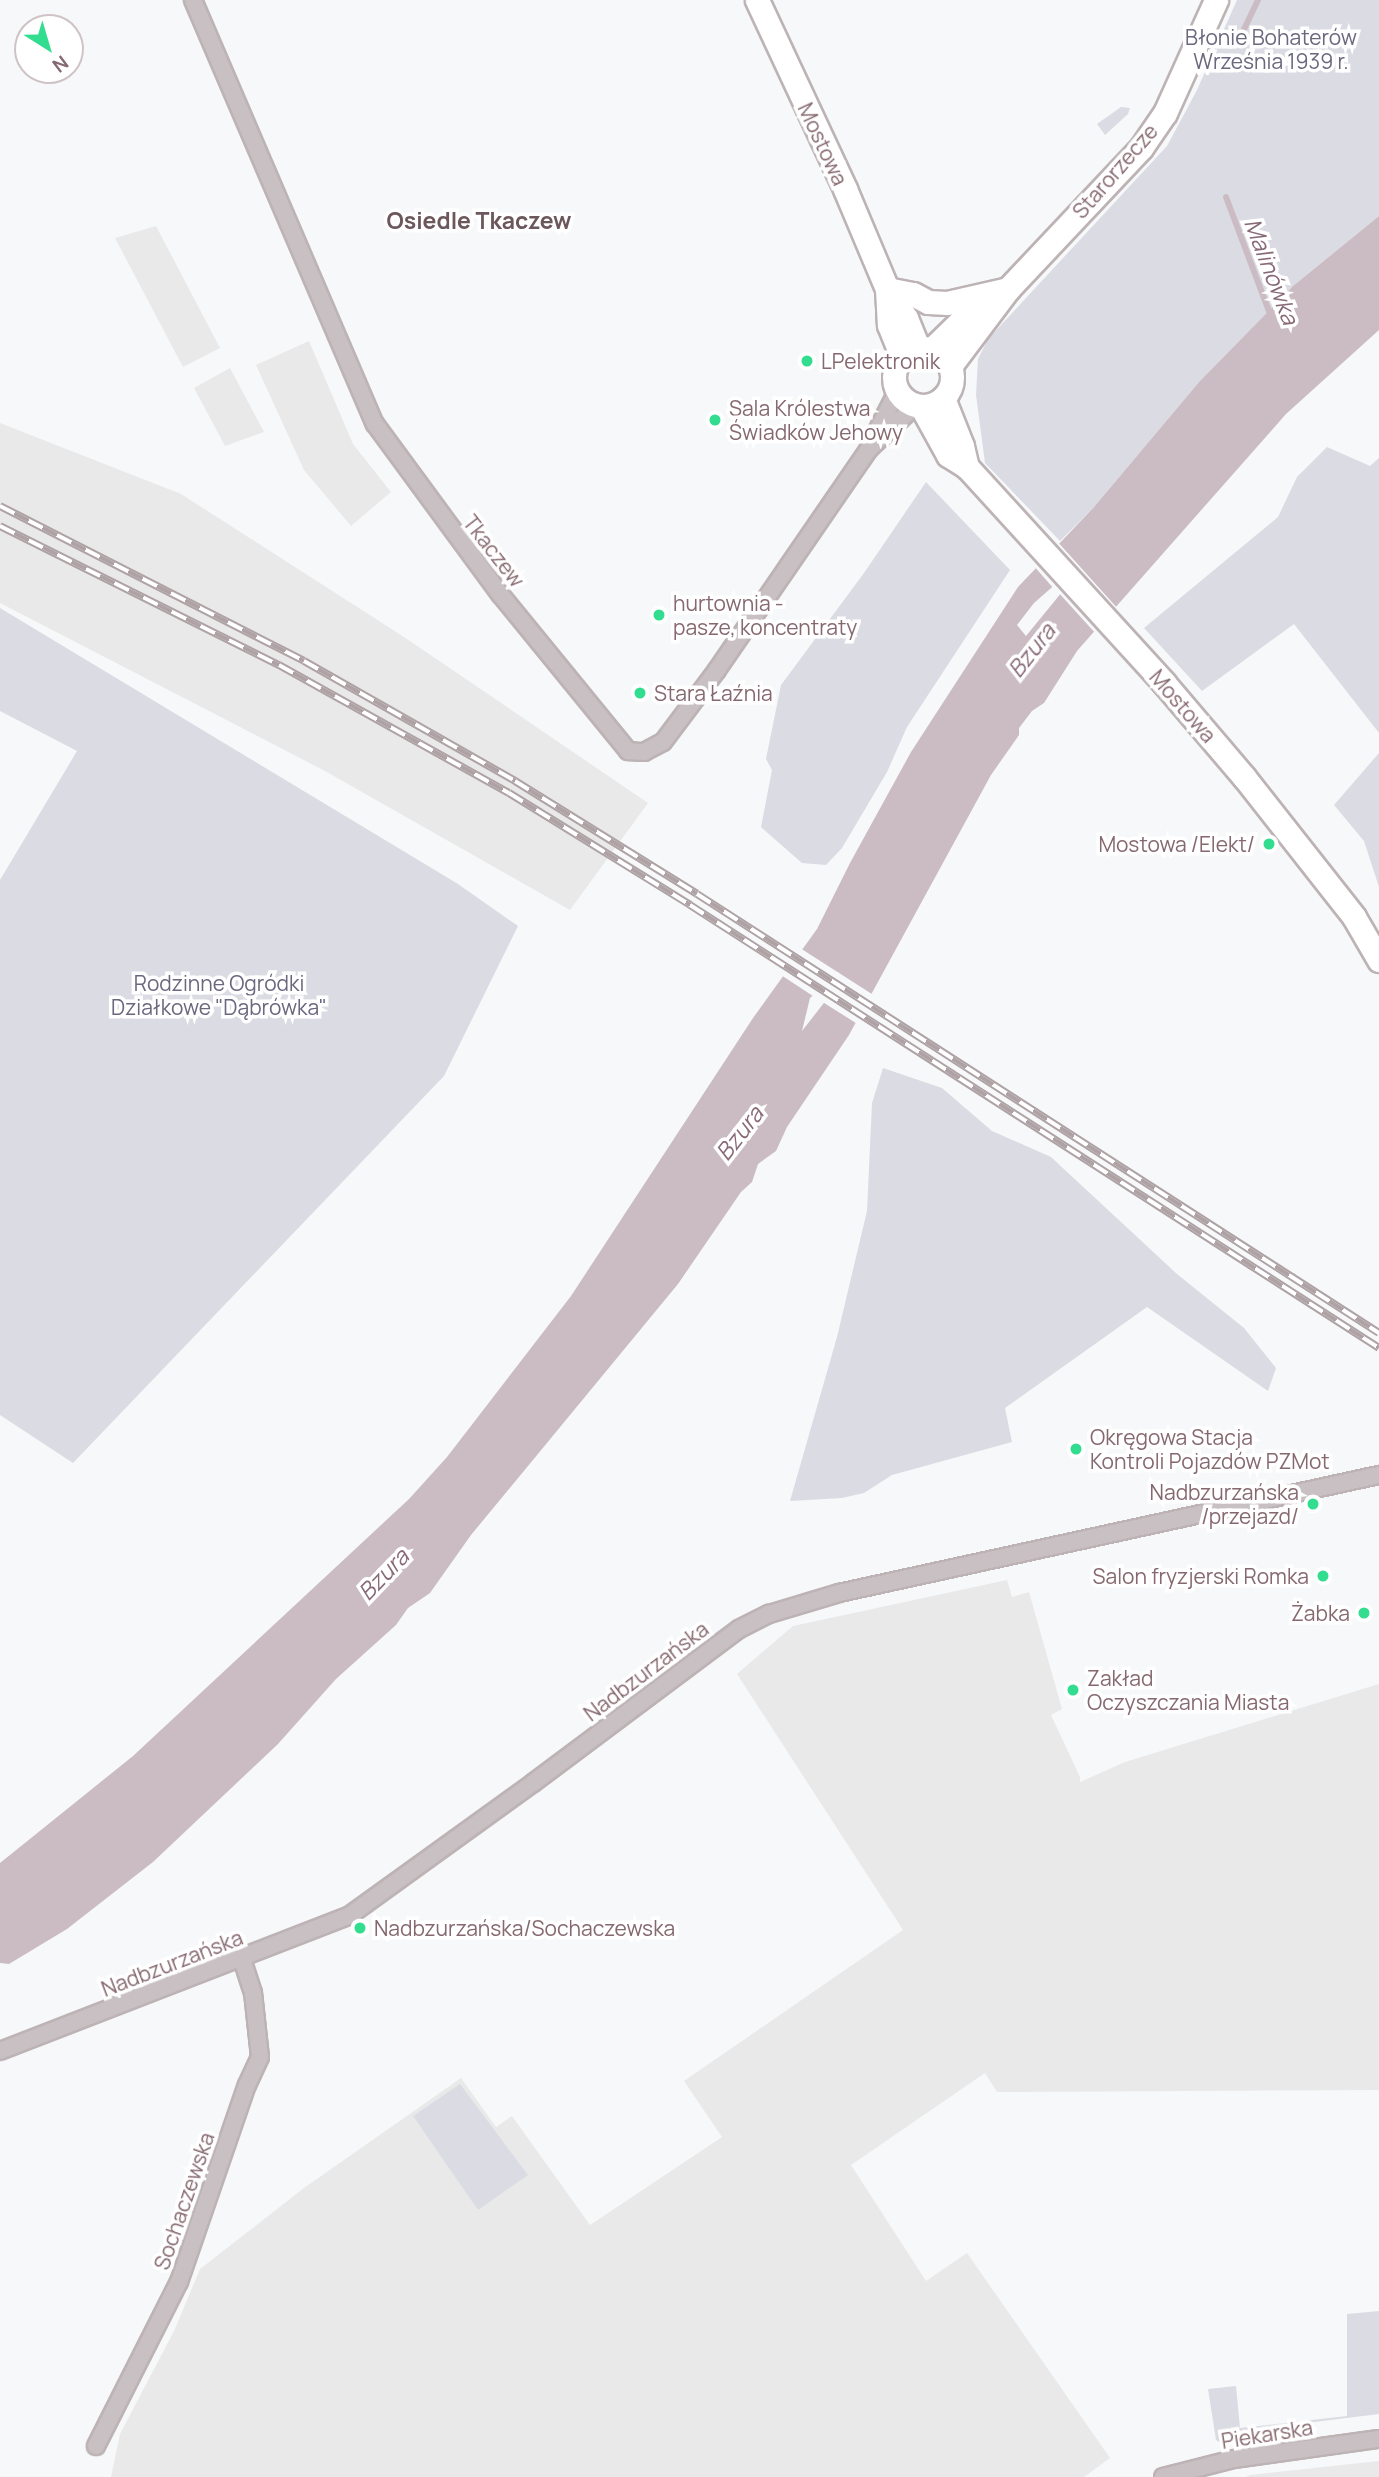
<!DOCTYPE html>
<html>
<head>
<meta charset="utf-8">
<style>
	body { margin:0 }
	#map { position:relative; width:1379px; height:2477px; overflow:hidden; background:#f6f8f9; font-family:Manrope,sans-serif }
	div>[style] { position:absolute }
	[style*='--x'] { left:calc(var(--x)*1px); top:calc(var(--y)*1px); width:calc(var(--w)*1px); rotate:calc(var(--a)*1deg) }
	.built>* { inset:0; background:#eae9ea }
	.green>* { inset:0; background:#dbdbe3 }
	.water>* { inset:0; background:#cbbcc3 }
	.pier>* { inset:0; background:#f6f8f9 }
	.stream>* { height:6px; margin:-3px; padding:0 3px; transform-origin:3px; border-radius:3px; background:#cbbcc3 }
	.roads { filter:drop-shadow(2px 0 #bdb3b5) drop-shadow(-2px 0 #bdb3b5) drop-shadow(0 2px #bdb3b5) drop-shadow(0 -2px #bdb3b5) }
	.street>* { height:16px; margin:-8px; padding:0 8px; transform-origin:8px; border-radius:8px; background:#c8c0c2 }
	.secondary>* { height:23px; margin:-11.5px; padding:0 11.5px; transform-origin:11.5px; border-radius:11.5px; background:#fff }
	.secondary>.ring { margin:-11.5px; padding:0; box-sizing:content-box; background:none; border:23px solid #fff; border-radius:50% }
	.rail>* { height:8px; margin-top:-4px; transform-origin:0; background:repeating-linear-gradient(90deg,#fff 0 16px,#aea2a5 0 32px); box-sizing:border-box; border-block:2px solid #aea2a5 }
	.dots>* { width:19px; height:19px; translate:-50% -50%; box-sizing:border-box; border:4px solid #fff; border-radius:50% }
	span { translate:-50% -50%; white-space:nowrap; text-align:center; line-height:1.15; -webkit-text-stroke:7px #fff; paint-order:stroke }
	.park-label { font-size:21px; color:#6a687e }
	.street-label { font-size:21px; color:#866970 }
	.poi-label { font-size:21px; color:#866970 }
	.left { translate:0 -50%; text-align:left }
	.right { translate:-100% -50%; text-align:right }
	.neighbourhood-label { font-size:23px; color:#6c575c; font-weight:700 }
	.water-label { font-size:23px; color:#886a77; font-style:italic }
	.north { position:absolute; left:14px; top:14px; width:70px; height:70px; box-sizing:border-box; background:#fff; border:2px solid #cfc3c6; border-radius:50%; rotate:143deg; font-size:19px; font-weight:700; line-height:28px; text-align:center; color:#866970 }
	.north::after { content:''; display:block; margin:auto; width:24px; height:32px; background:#32dd90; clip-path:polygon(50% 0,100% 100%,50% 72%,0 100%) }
</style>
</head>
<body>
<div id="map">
	<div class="built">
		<i style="clip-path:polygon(156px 226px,220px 348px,183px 367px,115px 238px)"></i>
		<i style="clip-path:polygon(309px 341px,353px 444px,391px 492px,351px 526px,304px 470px,256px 365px)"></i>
		<i style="clip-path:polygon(230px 368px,264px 432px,225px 446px,194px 388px)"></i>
		<i style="clip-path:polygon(0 423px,181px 494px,404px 637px,648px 803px,570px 910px,325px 771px,0 603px)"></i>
		<i style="clip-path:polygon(1007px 1580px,1012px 1597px,1029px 1592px,1062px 1709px,1051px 1715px,1080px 1777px,1080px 1782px,1125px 1762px,1379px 1684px,1379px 2090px,997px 2092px,985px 2073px,851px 2165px,926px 2281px,967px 2253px,1110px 2458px,1084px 2477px,111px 2477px,120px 2434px,174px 2331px,200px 2269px,304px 2188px,461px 2078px,496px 2127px,512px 2116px,590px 2225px,722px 2137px,684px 2081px,903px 1930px,737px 1674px,793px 1626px)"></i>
		<i style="clip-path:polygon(1379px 2461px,1379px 2477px,1246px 2477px,1250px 2475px)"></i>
	</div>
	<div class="green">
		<i style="clip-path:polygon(1237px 0,1379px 0,1379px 216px,1293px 286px,1199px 382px,1094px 507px,1060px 541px,985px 463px,976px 395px,978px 359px,988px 339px,1167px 146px,1197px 90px)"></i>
		<i style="clip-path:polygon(1121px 107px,1130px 108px,1128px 114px,1105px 135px,1097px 124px)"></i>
		<i style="clip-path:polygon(1327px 447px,1370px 466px,1379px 458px,1379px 733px,1294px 624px,1202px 691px,1144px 628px,1278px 517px,1297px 477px)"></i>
		<i style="clip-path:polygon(926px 482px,1010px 570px,907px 727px,887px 772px,842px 848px,826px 865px,802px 863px,761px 827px,772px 770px,766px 759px,781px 685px,864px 573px)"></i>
		<i style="clip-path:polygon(0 608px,458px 884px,518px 926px,444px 1076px,73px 1463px,0 1415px,0 880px,77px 751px,0 711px)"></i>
		<i style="clip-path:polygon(1379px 753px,1379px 887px,1364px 841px,1334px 805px)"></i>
		<i style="clip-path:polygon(883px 1068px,942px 1088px,992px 1131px,1051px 1157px,1177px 1274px,1244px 1328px,1276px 1368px,1268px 1391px,1147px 1307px,1005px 1408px,1012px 1442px,892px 1475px,864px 1493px,842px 1498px,790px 1501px,837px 1337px,867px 1211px,872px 1103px)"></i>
		<i style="clip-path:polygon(460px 2084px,528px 2175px,478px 2210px,413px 2116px)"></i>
		<i style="clip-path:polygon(1379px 2311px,1379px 2414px,1233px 2432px,1225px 2446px,1216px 2440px,1208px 2389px,1236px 2386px,1240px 2428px,1347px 2416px,1347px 2314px)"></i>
	</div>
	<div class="water">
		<i style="clip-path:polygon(evenodd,1379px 216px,1379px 330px,1286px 414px,1077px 651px,1044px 703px,1032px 711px,1019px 728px,1019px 735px,991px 775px,849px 1035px,787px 1127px,776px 1151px,758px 1164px,752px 1182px,741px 1192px,678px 1284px,471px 1535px,430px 1593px,408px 1608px,396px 1625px,336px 1679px,278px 1744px,153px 1862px,67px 1929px,9px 1964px,0 1963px,0 1863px,133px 1756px,409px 1499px,447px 1457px,571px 1296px,753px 1018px,817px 929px,850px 863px,911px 752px,1018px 587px,1094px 507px,1199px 382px,1293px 286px,1379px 216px,1074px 568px,1062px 592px,1026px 636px,1017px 625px,1034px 603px,1074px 568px,1379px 216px,839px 972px,834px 990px,802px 1031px,810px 998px,839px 972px)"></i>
	</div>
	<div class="pier">
		<i style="clip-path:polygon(1056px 540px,1119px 610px,1097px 635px,1058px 592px,1063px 583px,1055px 590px,1033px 565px)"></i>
		<i style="clip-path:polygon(800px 948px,875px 996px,859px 1025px,821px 1001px,833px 982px,816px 998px,781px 975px)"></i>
	</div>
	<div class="stream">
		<i style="--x:1238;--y:42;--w:47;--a:-64.5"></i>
		<i style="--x:1226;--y:197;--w:128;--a:69.4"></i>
	</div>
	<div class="roads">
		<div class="street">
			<i style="--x:193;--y:0;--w:461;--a:66.8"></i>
			<i style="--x:375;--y:424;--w:211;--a:53.7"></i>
			<i style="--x:500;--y:594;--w:203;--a:50.8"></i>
			<i style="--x:628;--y:751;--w:16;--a:4"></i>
			<i style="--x:644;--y:752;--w:21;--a:-28"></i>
			<i style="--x:663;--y:742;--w:90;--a:-53.1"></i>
			<i style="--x:717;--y:670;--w:267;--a:-55.5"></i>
			<i style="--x:868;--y:450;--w:66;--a:-43.2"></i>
			<i style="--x:872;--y:441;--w:57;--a:-63"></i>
			<i style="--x:0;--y:2051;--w:375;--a:-21.2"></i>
			<i style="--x:350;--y:1915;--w:226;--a:-35.8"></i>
			<i style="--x:533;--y:1783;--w:257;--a:-36.8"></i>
			<i style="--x:739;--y:1629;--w:34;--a:-27"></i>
			<i style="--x:769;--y:1614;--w:73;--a:-16.7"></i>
			<i style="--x:839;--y:1593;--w:553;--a:-12.33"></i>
			<i style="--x:96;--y:2446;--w:184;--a:-63.2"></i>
			<i style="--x:179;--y:2282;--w:208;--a:-71"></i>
			<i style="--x:247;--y:2085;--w:31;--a:-65"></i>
			<i style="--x:260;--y:2057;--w:64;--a:-96.2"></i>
			<i style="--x:253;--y:1993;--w:36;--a:-108"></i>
			<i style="--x:1163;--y:2477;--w:73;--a:-14.2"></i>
			<i style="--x:1234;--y:2459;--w:146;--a:-7.9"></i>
		</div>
		<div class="secondary">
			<i style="--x:757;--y:0;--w:208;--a:65"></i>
			<i style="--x:845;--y:189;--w:108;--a:67.2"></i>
			<i style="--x:887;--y:289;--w:35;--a:57"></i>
			<i style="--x:906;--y:318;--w:32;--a:68"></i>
			<i style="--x:887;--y:289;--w:26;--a:11"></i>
			<i style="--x:913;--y:294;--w:17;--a:28"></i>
			<i style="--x:928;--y:302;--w:19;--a:3"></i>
			<i style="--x:947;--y:303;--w:63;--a:-12.9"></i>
			<i style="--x:887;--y:289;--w:36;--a:87"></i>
			<i style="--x:889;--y:325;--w:35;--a:68"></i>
			<i class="ring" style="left:894px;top:348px;width:35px;height:35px"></i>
			<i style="--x:932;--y:349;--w:53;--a:-44.2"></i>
			<i style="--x:970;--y:312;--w:23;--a:-31"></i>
			<i style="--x:950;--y:366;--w:96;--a:-53"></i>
			<i style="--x:1008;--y:289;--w:194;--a:-46.7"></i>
			<i style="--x:1141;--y:148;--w:42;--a:-55.6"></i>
			<i style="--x:1165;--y:113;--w:124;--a:-65.7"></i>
			<i style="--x:943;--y:398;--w:52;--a:68.4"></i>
			<i style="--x:962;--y:446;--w:22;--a:77"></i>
			<i style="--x:921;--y:406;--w:56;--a:61.1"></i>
			<i style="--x:948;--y:455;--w:22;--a:32"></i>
			<i style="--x:967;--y:467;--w:292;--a:47.6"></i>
			<i style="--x:1164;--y:683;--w:123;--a:49.6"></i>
			<i style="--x:1244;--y:777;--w:178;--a:51.8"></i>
			<i style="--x:1354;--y:917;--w:50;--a:59.8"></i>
		</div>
	</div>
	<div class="rail">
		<i style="--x:0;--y:506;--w:341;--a:27"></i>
		<i style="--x:304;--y:661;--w:243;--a:29.6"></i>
		<i style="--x:515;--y:781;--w:214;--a:31.8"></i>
		<i style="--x:697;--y:894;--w:811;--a:32.77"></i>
		<i style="--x:0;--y:526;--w:312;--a:26.5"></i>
		<i style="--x:279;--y:665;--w:263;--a:29.1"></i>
		<i style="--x:509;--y:793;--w:213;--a:31.7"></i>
		<i style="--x:690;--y:905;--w:819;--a:32.74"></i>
	</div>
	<div class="dots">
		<i style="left:807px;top:361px;background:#32dd90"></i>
		<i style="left:715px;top:420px;background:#32dd90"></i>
		<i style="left:659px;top:615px;background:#32dd90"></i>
		<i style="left:640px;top:693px;background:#32dd90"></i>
		<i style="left:1269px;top:844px;background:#32dd90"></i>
		<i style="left:1076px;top:1449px;background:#32dd90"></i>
		<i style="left:1313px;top:1504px;background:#32dd90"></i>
		<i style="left:1323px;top:1576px;background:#32dd90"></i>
		<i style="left:1364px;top:1613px;background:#32dd90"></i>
		<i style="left:1073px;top:1690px;background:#32dd90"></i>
		<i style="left:360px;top:1928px;background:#32dd90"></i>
	</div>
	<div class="park-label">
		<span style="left:1271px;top:49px">Błonie Bohaterów<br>Września 1939 r.</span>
		<span style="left:219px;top:995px">Rodzinne Ogródki<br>Działkowe "Dąbrówka"</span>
	</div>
	<div class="street-label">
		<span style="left:823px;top:144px;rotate:65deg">Mostowa</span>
		<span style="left:1115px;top:171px;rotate:-49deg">Starorzecze</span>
		<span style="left:494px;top:551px;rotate:52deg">Tkaczew</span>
		<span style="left:1183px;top:706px;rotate:49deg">Mostowa</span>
		<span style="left:646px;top:1671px;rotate:-37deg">Nadbzurzańska</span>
		<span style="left:172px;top:1963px;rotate:-21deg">Nadbzurzańska</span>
		<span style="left:184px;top:2201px;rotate:-71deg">Sochaczewska</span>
		<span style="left:1267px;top:2434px;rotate:-9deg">Piekarska</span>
	</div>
	<div class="poi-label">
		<span class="left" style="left:821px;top:361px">LPelektronik</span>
		<span class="left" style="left:729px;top:420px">Sala Królestwa<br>Świadków Jehowy</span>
		<span class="left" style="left:673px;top:615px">hurtownia -<br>pasze, koncentraty</span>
		<span class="left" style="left:654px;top:693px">Stara Łaźnia</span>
		<span class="right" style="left:1255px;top:844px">Mostowa /Elekt/</span>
		<span class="left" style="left:1090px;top:1449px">Okręgowa Stacja<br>Kontroli Pojazdów PZMot</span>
		<span class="right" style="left:1299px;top:1504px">Nadbzurzańska<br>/przejazd/</span>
		<span class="right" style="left:1309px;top:1576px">Salon fryzjerski Romka</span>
		<span class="right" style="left:1350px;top:1613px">Żabka</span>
		<span class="left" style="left:1087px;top:1690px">Zakład<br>Oczyszczania Miasta</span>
		<span class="left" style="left:374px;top:1928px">Nadbzurzańska/Sochaczewska</span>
	</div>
	<div class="neighbourhood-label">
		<span style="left:479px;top:220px">Osiedle Tkaczew</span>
	</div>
	<div class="water-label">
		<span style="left:1272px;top:271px;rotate:69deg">Malinówka</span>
		<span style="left:1031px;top:650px;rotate:-52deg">Bzura</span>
		<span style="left:739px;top:1133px;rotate:-52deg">Bzura</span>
		<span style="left:383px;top:1574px;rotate:-46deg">Bzura</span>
	</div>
	<div class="north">N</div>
</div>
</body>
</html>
